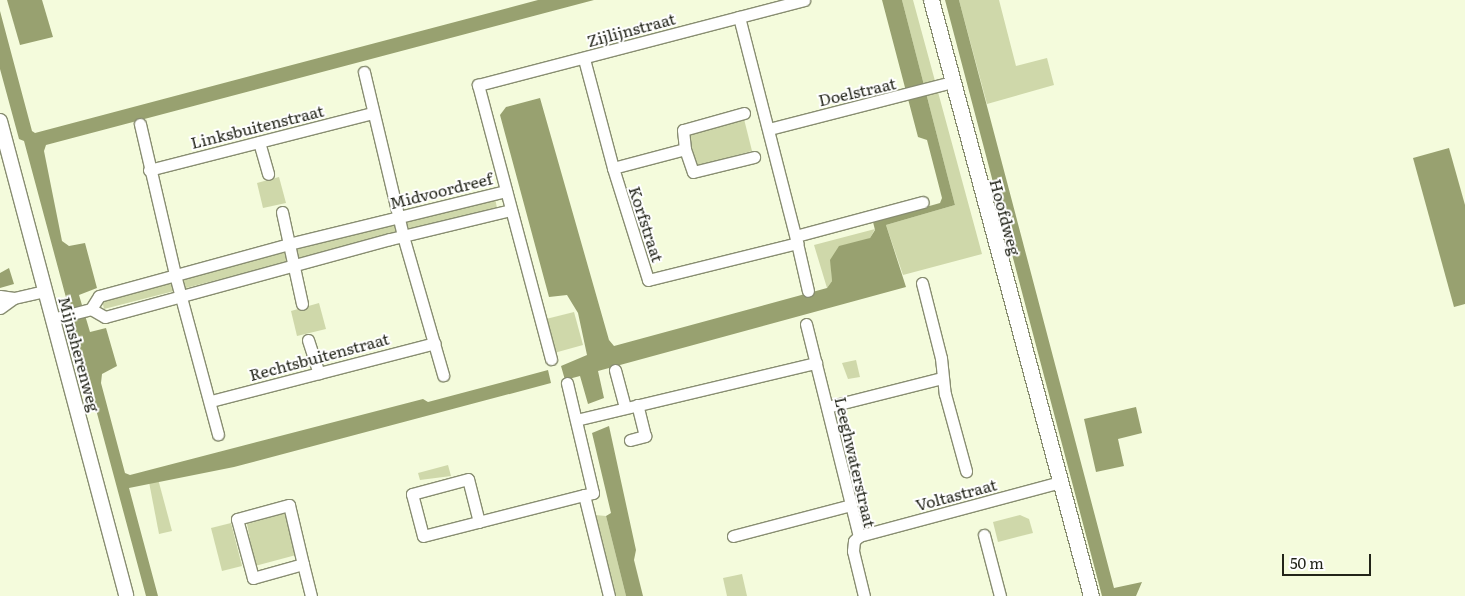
<!DOCTYPE html>
<html>
<head>
<meta charset="utf-8">
<style>
	body { margin:0 }
	#map { position:relative; width:1465px; height:596px; overflow:hidden; background:#f4fbdc; font-family:Literata,serif }
	div>[style] { position:absolute }
	[style*='--x'] { left:calc(var(--x)*1px); top:calc(var(--y)*1px); width:calc(var(--w)*1px); rotate:calc(var(--a)*1deg) }
	.green>* { inset:0; background:#cfd8aa }
	.water>* { inset:0; background:#98a170 }
	.roads { filter:drop-shadow(1px 0 #888d71) drop-shadow(-1px 0 #888d71) drop-shadow(0 1px #888d71) drop-shadow(0 -1px #888d71) }
	.minor>* { height:11px; margin:-5.5px; padding:0 5.5px; transform-origin:5.5px; border-radius:5.5px; background:#fff }
	.tertiary>* { height:14px; margin:-7px; padding:0 7px; transform-origin:7px; border-radius:7px; background:#fff }
	.secondary>* { height:15px; margin:-7.5px; padding:0 7.5px; transform-origin:7.5px; border-radius:7.5px; background:#fff }
	span { translate:-50% -50%; white-space:nowrap; text-align:center; line-height:1.15; -webkit-text-stroke:4px #fff; paint-order:stroke }
	.street-label { font-size:16px; color:#222419 }
	.scale { position:absolute; left:1282px; top:554px; width:89px; height:22px; box-sizing:border-box; border:2px solid #222419; border-top:0; padding-left:6px; font-size:15px; line-height:18px; white-space:nowrap; color:#222419; -webkit-text-stroke:4px #fff; paint-order:stroke }
</style>
</head>
<body>
<div id="map">
	<div class="green">
		<i style="clip-path:polygon(902px 0,913px 0,982px 254px,903px 275px,886px 225px,955px 205px)"></i>
		<i style="clip-path:polygon(959px 0,999px 0,1016px 66px,1047px 58px,1054px 85px,987px 104px)"></i>
		<i style="clip-path:polygon(744px 119px,752px 151px,697px 166px,688px 134px)"></i>
		<i style="clip-path:polygon(279px 177px,286px 203px,263px 208px,257px 183px)"></i>
		<i style="clip-path:polygon(495px 198px,497px 208px,104px 309px,102px 300px)"></i>
		<i style="clip-path:polygon(875px 229px,870px 238px,831px 262px,832px 281px,827px 288px,814px 245px)"></i>
		<i style="clip-path:polygon(319px 303px,326px 329px,297px 336px,291px 311px)"></i>
		<i style="clip-path:polygon(574px 312px,583px 345px,554px 353px,546px 319px)"></i>
		<i style="clip-path:polygon(856px 360px,860px 377px,848px 379px,842px 363px)"></i>
		<i style="clip-path:polygon(448px 465px,451px 476px,420px 480px,418px 473px)"></i>
		<i style="clip-path:polygon(158px 479px,172px 531px,159px 534px,149px 482px)"></i>
		<i style="clip-path:polygon(286px 513px,296px 555px,255px 566px,247px 524px)"></i>
		<i style="clip-path:polygon(595px 515px,606px 516px,626px 596px,616px 596px)"></i>
		<i style="clip-path:polygon(1020px 515px,1029px 519px,1033px 533px,998px 542px,993px 522px)"></i>
		<i style="clip-path:polygon(231px 523px,242px 566px,222px 571px,211px 528px)"></i>
		<i style="clip-path:polygon(742px 574px,747px 596px,727px 596px,723px 578px)"></i>
	</div>
	<div class="water">
		<i style="clip-path:polygon(7px 0,42px 0,53px 37px,20px 45px)"></i>
		<i style="clip-path:polygon(538px 0,594px 0,46px 145px,44px 151px,62px 241px,69px 246px,85px 243px,97px 288px,79px 295px,90px 332px,106px 328px,117px 366px,102px 374px,101px 383px,125px 473px,130px 475px,423px 399px,428px 402px,548px 370px,551px 383px,234px 467px,129px 488px,158px 596px,146px 596px,24px 141px,19px 139px,0 69px,0 11px,32px 131px,35px 133px)"></i>
		<i style="clip-path:polygon(882px 0,902px 0,955px 205px,886px 225px,906px 287px,598px 371px,604px 398px,588px 404px,580px 376px,565px 380px,561px 366px,587px 355px,578px 313px,567px 295px,549px 297px,500px 115px,506px 107px,540px 98px,609px 340px,614px 346px,827px 288px,832px 281px,830px 260px,839px 246px,870px 238px,875px 230px,873px 222px,940px 203px,942px 198px,927px 140px,918px 137px)"></i>
		<i style="clip-path:polygon(945px 0,959px 0,1114px 588px,1142px 582px,1136px 596px,1102px 596px)"></i>
		<i style="clip-path:polygon(1449px 148px,1465px 205px,1465px 304px,1454px 307px,1413px 158px)"></i>
		<i style="clip-path:polygon(9px 268px,14px 284px,0 288px,0 273px)"></i>
		<i style="clip-path:polygon(1136px 407px,1142px 433px,1118px 439px,1124px 466px,1096px 472px,1084px 419px)"></i>
		<i style="clip-path:polygon(609px 426px,636px 550px,634px 560px,643px 596px,626px 596px,606px 516px,611px 513px,592px 433px)"></i>
	</div>
	<div class="roads">
		<div class="minor">
			<i style="--x:739;--y:17;--w:233;--a:75.6"></i>
			<i style="--x:584;--y:59;--w:113;--a:75.1"></i>
			<i style="--x:613;--y:168;--w:117;--a:72.6"></i>
			<i style="--x:648;--y:280;--w:154;--a:-13.9"></i>
			<i style="--x:797;--y:243;--w:49;--a:77.1"></i>
			<i style="--x:364;--y:72;--w:169;--a:76.6"></i>
			<i style="--x:403;--y:236;--w:145;--a:73.9"></i>
			<i style="--x:744;--y:113;--w:63;--a:164.4"></i>
			<i style="--x:683;--y:130;--w:19;--a:84"></i>
			<i style="--x:685;--y:149;--w:24;--a:71"></i>
			<i style="--x:693;--y:172;--w:63;--a:-13.8"></i>
			<i style="--x:140;--y:124;--w:155;--a:76.9"></i>
			<i style="--x:175;--y:275;--w:165;--a:74.9"></i>
			<i style="--x:769;--y:129;--w:189;--a:-14.4"></i>
			<i style="--x:259;--y:142;--w:33;--a:74"></i>
			<i style="--x:613;--y:168;--w:74;--a:-14.8"></i>
			<i style="--x:149;--y:170;--w:230;--a:-14.3"></i>
			<i style="--x:506;--y:191;--w:223;--a:166.3"></i>
			<i style="--x:289;--y:244;--w:197;--a:164.7"></i>
			<i style="--x:99;--y:296;--w:15;--a:122"></i>
			<i style="--x:91;--y:309;--w:16;--a:30"></i>
			<i style="--x:105;--y:317;--w:295;--a:-15.3"></i>
			<i style="--x:390;--y:239;--w:124;--a:-13.5"></i>
			<i style="--x:282;--y:212;--w:94;--a:77.7"></i>
			<i style="--x:796;--y:236;--w:131;--a:-15"></i>
			<i style="--x:922;--y:283;--w:77;--a:75.8"></i>
			<i style="--x:941;--y:358;--w:36;--a:84"></i>
			<i style="--x:945;--y:394;--w:80;--a:74.7"></i>
			<i style="--x:0;--y:296;--w:14;--a:8"></i>
			<i style="--x:0;--y:308;--w:17;--a:-36"></i>
			<i style="--x:14;--y:298;--w:32;--a:-13"></i>
			<i style="--x:52;--y:319;--w:40;--a:-14.4"></i>
			<i style="--x:806;--y:324;--w:219;--a:76"></i>
			<i style="--x:859;--y:536;--w:7;--a:135"></i>
			<i style="--x:854;--y:541;--w:10;--a:96"></i>
			<i style="--x:853;--y:551;--w:46;--a:76.3"></i>
			<i style="--x:308;--y:340;--w:35;--a:72"></i>
			<i style="--x:551;--y:359;--w:284;--a:-104.9"></i>
			<i style="--x:478;--y:85;--w:337;--a:-14.6"></i>
			<i style="--x:615;--y:370;--w:38;--a:75"></i>
			<i style="--x:567;--y:383;--w:113;--a:76.7"></i>
			<i style="--x:593;--y:493;--w:9;--a:167"></i>
			<i style="--x:584;--y:495;--w:104;--a:76.1"></i>
			<i style="--x:211;--y:401;--w:231;--a:-14.5"></i>
			<i style="--x:827;--y:407;--w:119;--a:-14.2"></i>
			<i style="--x:576;--y:420;--w:247;--a:-13.4"></i>
			<i style="--x:630;--y:440;--w:16;--a:-15"></i>
			<i style="--x:645;--y:436;--w:32;--a:-104"></i>
			<i style="--x:479;--y:522;--w:44;--a:-104.3"></i>
			<i style="--x:468;--y:479;--w:58;--a:165"></i>
			<i style="--x:412;--y:494;--w:43;--a:75.3"></i>
			<i style="--x:423;--y:536;--w:166;--a:-14.3"></i>
			<i style="--x:984;--y:535;--w:63;--a:75.3"></i>
			<i style="--x:733;--y:536;--w:122;--a:-14.7"></i>
			<i style="--x:859;--y:536;--w:209;--a:-15"></i>
			<i style="--x:303;--y:564;--w:52;--a:164.4"></i>
			<i style="--x:253;--y:578;--w:61;--a:-105.2"></i>
			<i style="--x:237;--y:519;--w:54;--a:-15.1"></i>
			<i style="--x:289;--y:505;--w:61;--a:76.7"></i>
			<i style="--x:303;--y:564;--w:33;--a:76"></i>
		</div>
		<div class="tertiary">
			<i style="--x:0;--y:121;--w:491;--a:75.1"></i>
		</div>
		<div class="secondary">
			<i style="--x:931;--y:0;--w:617;--a:74.97"></i>
		</div>
	</div>
	<div class="street-label">
		<span style="left:631px;top:29px;rotate:-15deg">Zijlijnstraat</span>
		<span style="left:857px;top:91px;rotate:-13deg">Doelstraat</span>
		<span style="left:257px;top:126px;rotate:-14deg">Linksbuitenstraat</span>
		<span style="left:441px;top:190px;rotate:-14deg">Midvoordreef</span>
		<span style="left:1006px;top:217px;rotate:75deg">Hoofdweg</span>
		<span style="left:647px;top:224px;rotate:72deg">Korfstraat</span>
		<span style="left:80px;top:354px;rotate:75deg">Mijnsherenweg</span>
		<span style="left:319px;top:356px;rotate:-15deg">Rechtsbuitenstraat</span>
		<span style="left:856px;top:462px;rotate:77deg">Leeghwaterstraat</span>
		<span style="left:956px;top:494px;rotate:-15deg">Voltastraat</span>
	</div>
	<div class="scale">50 m</div>
</div>
</body>
</html>
